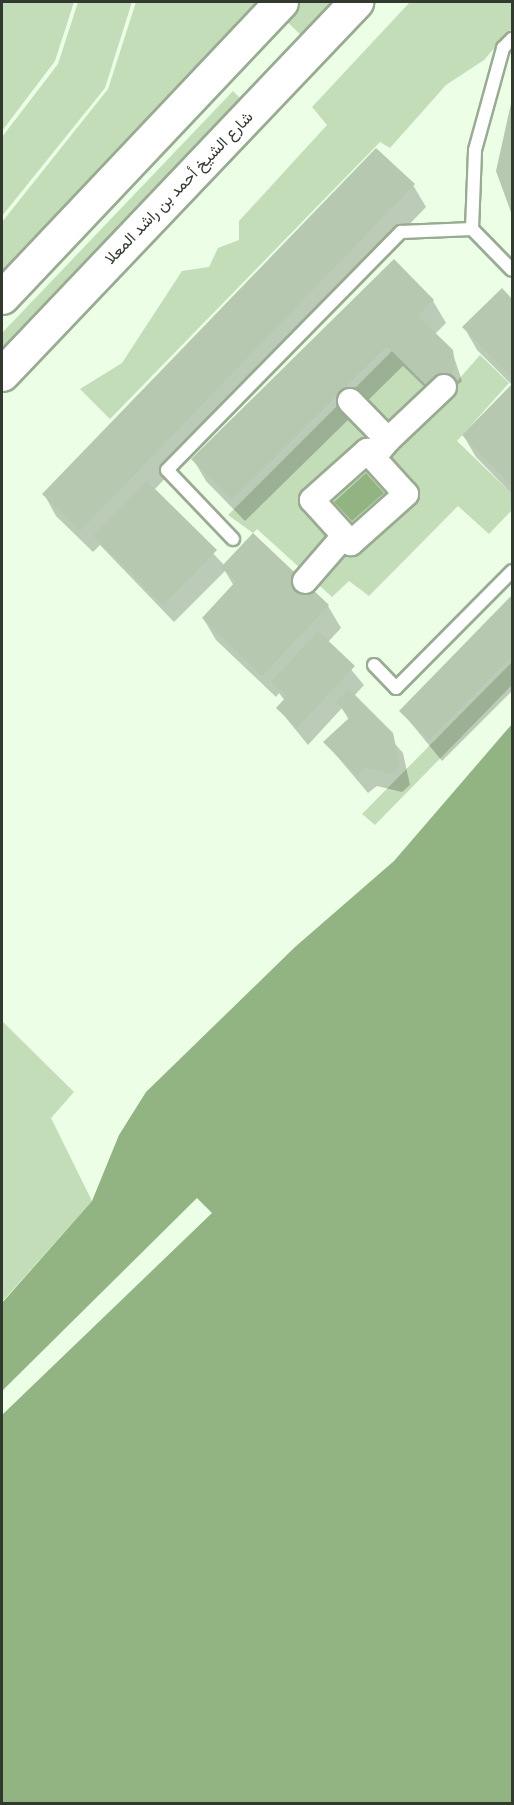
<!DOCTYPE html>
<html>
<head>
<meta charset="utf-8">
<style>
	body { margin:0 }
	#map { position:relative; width:514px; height:1805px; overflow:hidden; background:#ecfee5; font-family:"Public Sans",Vazirmatn,sans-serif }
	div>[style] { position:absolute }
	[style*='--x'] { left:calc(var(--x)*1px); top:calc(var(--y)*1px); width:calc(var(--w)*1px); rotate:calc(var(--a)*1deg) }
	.green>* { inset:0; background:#c4ddb9 }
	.water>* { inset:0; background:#92b482 }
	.shadow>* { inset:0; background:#0003 }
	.building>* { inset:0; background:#b7c8b0 }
	.roads { filter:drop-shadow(2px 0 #9aab93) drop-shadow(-2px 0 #9aab93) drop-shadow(0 2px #9aab93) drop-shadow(0 -2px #9aab93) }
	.lane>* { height:12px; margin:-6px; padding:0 6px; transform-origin:6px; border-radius:6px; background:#fff }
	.street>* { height:24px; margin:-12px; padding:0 12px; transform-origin:12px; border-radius:12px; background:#fff }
	.secondary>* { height:33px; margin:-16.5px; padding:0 16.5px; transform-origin:16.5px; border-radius:16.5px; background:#fff }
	span { translate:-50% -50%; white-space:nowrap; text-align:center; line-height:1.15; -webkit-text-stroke:4.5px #fff; paint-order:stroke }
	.street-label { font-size:16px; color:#32392f }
	.frame { position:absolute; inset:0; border:3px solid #32392f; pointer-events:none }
</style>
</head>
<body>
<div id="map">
	<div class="green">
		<i style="clip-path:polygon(2px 2px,74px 2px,55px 61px,2px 131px)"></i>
		<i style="clip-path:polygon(78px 2px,132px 2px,105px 88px,2px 216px,2px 137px,58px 64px)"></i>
		<i style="clip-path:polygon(136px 2px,274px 2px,2px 282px,2px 222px,108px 89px)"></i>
		<i style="clip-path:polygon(296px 2px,337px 2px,303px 37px,282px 17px)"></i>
		<i style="clip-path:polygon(410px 2px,512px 2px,512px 28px,484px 60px,446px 85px,390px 148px,380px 142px,110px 419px,80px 389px,122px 363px,182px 271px,209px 267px,218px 248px,239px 240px,239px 221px,327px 125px,312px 107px)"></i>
		<i style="clip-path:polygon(233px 91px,249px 107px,2px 368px,2px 333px)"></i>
		<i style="clip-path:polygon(392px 351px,429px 388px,453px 386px,480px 355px,509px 383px,457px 441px,512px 494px,512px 510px,489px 534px,458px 506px,369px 596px,349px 581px,332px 597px,257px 529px,253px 533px,228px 515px)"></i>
		<i style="clip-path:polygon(512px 662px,512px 685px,375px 825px,362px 814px)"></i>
		<i style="clip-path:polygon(2px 1021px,74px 1092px,51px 1118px,92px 1201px,2px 1302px)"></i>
	</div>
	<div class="water">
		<i style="clip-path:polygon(366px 473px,384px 493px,352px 521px,334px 502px)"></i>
		<i style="clip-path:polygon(512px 724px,512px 1803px,2px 1803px,2px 1415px,212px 1213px,197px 1198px,2px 1391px,2px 1303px,92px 1201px,119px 1135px,146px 1092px,295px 947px,394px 861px)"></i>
	</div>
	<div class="shadow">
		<i style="clip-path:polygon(512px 111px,512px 211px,498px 171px)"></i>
		<i style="clip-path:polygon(413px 185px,426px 207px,154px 490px,224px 565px,253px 535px,328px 606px,341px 628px,328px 642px,364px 685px,354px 696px,403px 753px,410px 785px,402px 792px,377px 786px,368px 793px,325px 742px,349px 720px,342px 708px,308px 745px,278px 708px,285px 701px,279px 693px,276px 697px,216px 640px,203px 618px,234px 586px,225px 571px,174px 622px,100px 545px,93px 552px,56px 516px,44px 494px)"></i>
		<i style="clip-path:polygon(394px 261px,433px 301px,446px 323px,435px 334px,452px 351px,462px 381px,443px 398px,433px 395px,403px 366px,245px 521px,206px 481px,193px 459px)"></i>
		<i style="clip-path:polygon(502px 291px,512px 301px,512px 385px,477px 350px,464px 327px)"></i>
		<i style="clip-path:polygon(512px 386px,512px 494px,476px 457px,463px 435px)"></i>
		<i style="clip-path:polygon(512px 597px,512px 691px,442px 761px,401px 711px)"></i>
	</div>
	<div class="building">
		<i style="clip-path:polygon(512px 99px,512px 215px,496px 171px)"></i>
		<i style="clip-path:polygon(376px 148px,415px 184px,80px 531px,42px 494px)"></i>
		<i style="clip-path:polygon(394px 259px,434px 300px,418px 316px,453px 350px,455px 367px,448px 379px,436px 385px,424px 382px,387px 346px,232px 500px,191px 459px)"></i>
		<i style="clip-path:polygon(502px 288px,512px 299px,512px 377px,462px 327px)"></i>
		<i style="clip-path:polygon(512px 384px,512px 486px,462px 435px)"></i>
		<i style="clip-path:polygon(147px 481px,217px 550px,163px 605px,93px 536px)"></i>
		<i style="clip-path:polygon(253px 533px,329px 605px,262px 676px,202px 618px,236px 581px,221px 567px)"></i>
		<i style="clip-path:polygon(512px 595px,512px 656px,429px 740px,399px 711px)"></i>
		<i style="clip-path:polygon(318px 631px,355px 666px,297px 728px,276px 708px,287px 696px,271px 682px)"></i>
		<i style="clip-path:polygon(349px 689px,393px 733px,400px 766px,392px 774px,366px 768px,357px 776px,323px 742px,349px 718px,336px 701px)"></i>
	</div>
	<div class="roads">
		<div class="lane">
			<i style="--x:472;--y:229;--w:79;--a:-87.8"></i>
			<i style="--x:475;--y:150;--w:106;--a:-74.6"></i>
			<i style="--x:503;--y:48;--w:13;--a:-45"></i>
			<i style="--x:233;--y:539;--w:95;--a:-133.7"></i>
			<i style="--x:167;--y:470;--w:334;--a:-45.5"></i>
			<i style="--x:401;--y:232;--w:71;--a:-2.4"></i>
			<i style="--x:472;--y:229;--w:57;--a:45.7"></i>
			<i style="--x:374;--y:665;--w:32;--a:46"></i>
			<i style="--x:396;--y:688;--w:165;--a:-45.2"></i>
		</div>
		<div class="street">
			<i style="--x:350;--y:401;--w:54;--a:45.7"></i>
			<i style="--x:388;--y:440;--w:23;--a:130"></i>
			<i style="--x:388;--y:440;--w:77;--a:-43.4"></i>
			<i style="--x:367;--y:451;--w:58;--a:47.8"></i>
			<i style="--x:406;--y:494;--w:74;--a:138.3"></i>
			<i style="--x:351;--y:543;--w:58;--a:-132.2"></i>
			<i style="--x:312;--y:500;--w:74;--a:-41.7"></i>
			<i style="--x:305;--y:581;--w:60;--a:-49.1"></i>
		</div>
		<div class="secondary">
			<i style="--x:2;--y:297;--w:406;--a:-46.6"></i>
			<i style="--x:2;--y:374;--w:514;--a:-46.42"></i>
		</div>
	</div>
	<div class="street-label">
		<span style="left:179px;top:188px;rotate:-46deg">شارع الشيخ أحمد بن راشد المعلا</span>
	</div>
	<div class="frame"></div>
</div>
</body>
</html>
